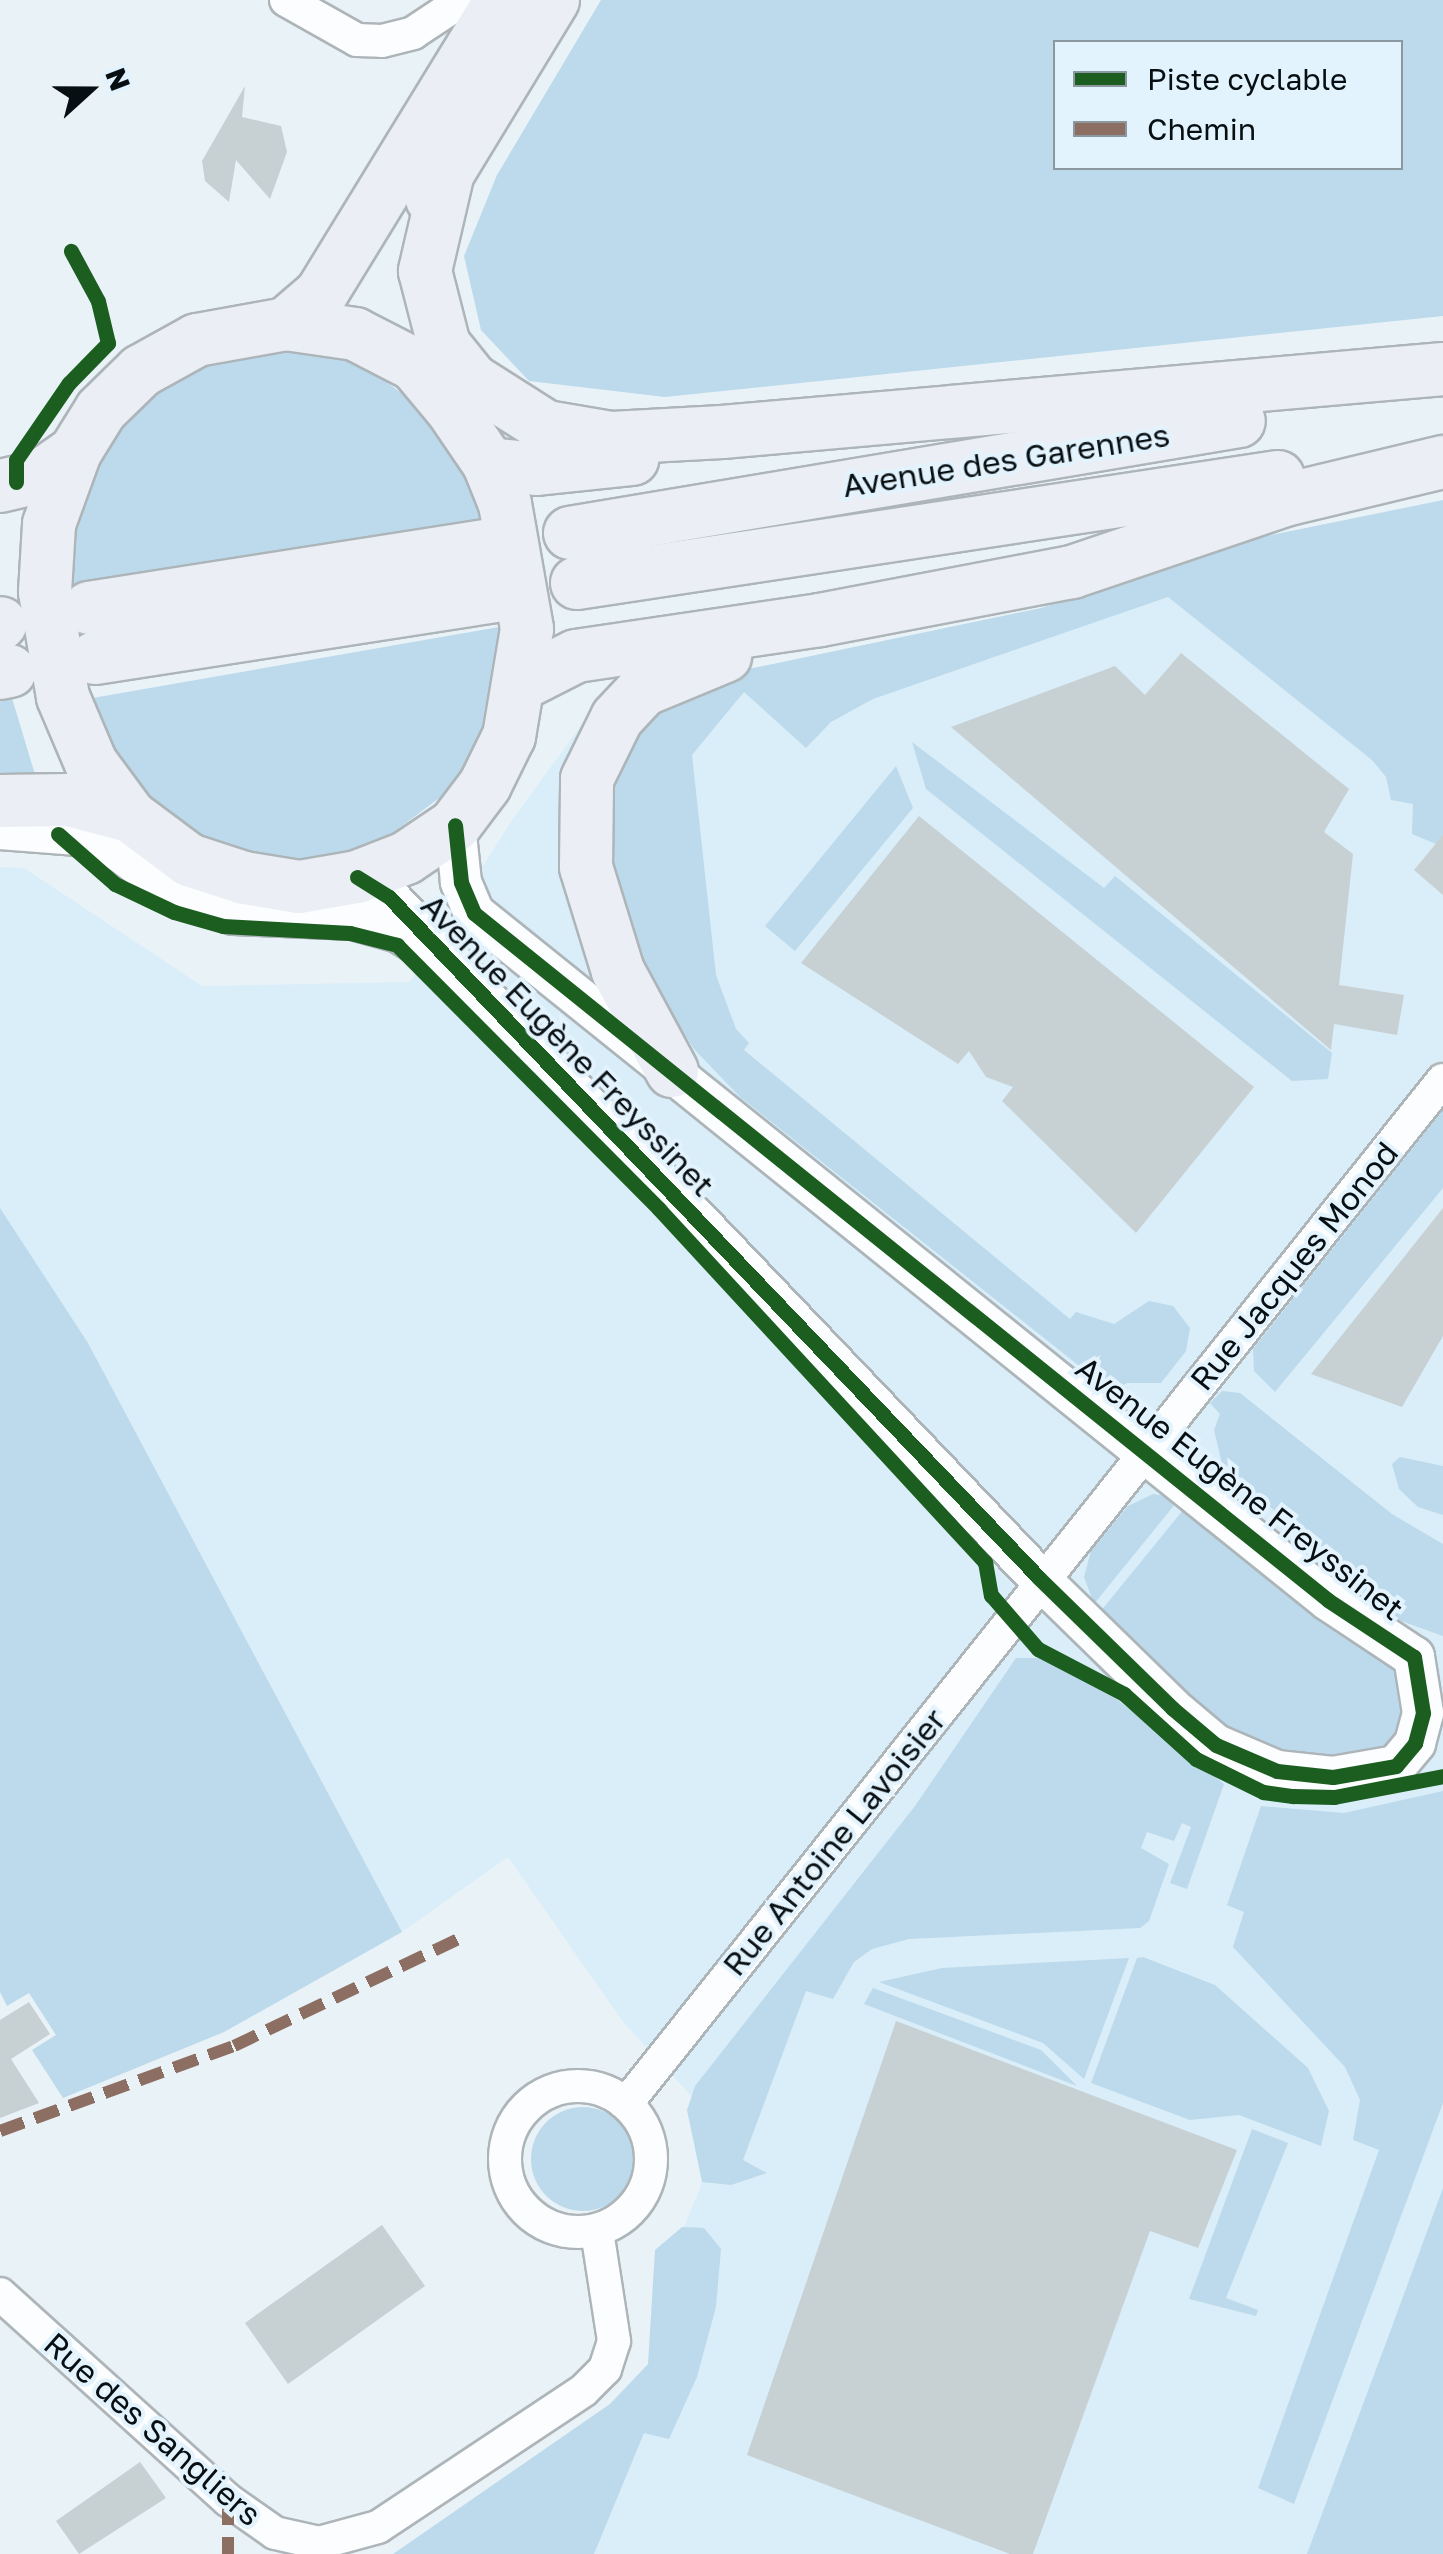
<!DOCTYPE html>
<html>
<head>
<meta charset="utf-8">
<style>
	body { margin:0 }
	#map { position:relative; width:1443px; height:2554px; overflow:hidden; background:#e9f2f7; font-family:"Golos Text",sans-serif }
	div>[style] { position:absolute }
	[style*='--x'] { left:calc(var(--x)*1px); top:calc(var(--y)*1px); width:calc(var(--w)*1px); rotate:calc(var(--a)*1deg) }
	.built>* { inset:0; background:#daeef9 }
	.green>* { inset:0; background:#bcdaeb }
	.round { border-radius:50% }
	.building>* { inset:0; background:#c7d0d3 }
	.roads { filter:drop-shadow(2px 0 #adb5b9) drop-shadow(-2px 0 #adb5b9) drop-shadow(0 2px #adb5b9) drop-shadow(0 -2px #adb5b9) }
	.minor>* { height:32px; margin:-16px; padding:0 16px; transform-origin:16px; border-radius:16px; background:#fcfdfe }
	.minor>.ring { margin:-16px; padding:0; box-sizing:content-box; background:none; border:32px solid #fcfdfe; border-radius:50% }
	.tertiary>* { height:40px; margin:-20px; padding:0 20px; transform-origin:20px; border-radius:20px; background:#fcfdfe }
	.primary>* { height:52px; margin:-26px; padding:0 26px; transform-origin:26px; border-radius:26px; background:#ebeff5 }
	.quiet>* { height:12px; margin-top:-6px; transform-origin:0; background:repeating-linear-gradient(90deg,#8d6e63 0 25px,transparent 0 37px) }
	.cycleway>* { height:15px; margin:-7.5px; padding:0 7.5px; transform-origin:7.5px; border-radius:7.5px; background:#1b5e20 }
	span { translate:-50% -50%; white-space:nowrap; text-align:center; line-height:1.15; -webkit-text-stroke:8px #e3f3fd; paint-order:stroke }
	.street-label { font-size:32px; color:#080f13 }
	.legend { position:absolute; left:1053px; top:40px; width:350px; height:130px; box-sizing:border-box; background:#e3f3fd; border:2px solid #8b989f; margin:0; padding:12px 18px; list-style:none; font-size:30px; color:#080f13 }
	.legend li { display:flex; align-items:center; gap:20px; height:50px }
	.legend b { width:50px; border:2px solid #8b989f }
	.north { position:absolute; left:40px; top:40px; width:100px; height:100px; -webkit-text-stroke:8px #e3f3fd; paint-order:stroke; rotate:69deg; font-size:28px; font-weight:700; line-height:40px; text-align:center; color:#080f13 }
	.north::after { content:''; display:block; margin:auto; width:35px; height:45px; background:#080f13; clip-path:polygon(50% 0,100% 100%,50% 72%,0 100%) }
</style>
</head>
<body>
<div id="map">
	<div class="built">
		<i style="clip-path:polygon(1205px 580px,1443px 814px,1443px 2554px,437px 2554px,680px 2395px,674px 2251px,709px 2166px,694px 2099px,623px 2022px,508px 1857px,402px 1932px,88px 1343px,0 1208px,0 867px,24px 868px,202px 986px,410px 982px,510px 823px,585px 720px,670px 694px)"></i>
	</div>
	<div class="green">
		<i style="clip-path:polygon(evenodd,601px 0,1443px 0,1443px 316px,665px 397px,529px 381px,481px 330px,464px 256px,497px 175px,601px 0,1400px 42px,1400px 168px,1056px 168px,1056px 42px,1400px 42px)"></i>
		<i style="clip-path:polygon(273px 346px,322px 351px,369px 369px,412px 401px,447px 441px,488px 521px,68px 585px,77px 494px,124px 414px,173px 375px,226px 353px)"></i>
		<i style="clip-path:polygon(1443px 500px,1443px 847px,1412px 834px,1413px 804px,1391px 800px,1386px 777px,1372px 760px,1168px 597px,873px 699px,831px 722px,806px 748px,744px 692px,692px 755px,716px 975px,736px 1029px,749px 1043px,744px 1050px,1070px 1319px,1076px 1312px,1114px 1324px,1149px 1301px,1173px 1306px,1190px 1328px,1186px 1351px,1161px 1383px,1127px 1383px,1112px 1392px,740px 1097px,694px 1049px,646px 974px,602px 852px,609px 751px,696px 680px,1041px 608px,1257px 538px)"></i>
		<i style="clip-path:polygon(499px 627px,500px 689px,458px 784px,382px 841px,332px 857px,284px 862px,195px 836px,132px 780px,87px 699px)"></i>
		<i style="clip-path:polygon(12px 698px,36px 778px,0 779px,0 699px)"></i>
		<i style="clip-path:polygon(912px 742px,1104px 888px,1115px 876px,1332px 1053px,1328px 1079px,1292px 1081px,926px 789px)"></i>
		<i style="clip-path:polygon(896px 766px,913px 808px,795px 951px,765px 926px)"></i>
		<i style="clip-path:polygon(1443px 1110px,1443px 1188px,1275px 1392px,1254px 1371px,1253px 1349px)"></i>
		<i style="clip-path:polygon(0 1208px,88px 1343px,402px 1932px,224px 2032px,63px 2098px,32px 2050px,56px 2035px,29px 1993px,7px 2006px,0 1992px)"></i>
		<i style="clip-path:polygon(1222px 1391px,1240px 1393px,1392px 1514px,1443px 1544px,1443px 1636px,1401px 1621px,1333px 1571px,1311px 1554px,1317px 1546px,1223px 1468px,1214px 1430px,1220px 1414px,1210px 1403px)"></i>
		<i style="clip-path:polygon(1400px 1457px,1443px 1466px,1443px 1515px,1418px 1507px,1399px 1489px,1392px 1464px)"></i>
		<i style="clip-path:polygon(1153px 1494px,1180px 1498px,1094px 1604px,1084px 1577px,1091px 1551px,1128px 1506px)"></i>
		<i style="clip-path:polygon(1188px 1504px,1395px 1671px,1404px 1687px,1403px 1724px,1392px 1742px,1349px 1759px,1297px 1760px,1220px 1729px,1100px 1612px)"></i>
		<i style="clip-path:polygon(1016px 1658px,1039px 1658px,1109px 1693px,1224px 1784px,1187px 1889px,1170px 1883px,1191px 1827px,1182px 1823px,1174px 1841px,1147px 1832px,1141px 1848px,1169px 1864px,1149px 1921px,1140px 1928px,909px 1939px,872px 1949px,854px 1962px,833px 1999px,806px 1991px,743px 2160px,767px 2173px,731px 2185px,702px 2182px,687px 2110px,695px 2086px,915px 1806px)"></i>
		<i style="clip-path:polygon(1443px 1791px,1443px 2103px,1294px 2504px,1258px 2488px,1379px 2150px,1353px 2140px,1360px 2100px,1345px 2067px,1233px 1947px,1244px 1912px,1227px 1905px,1261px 1806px,1344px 1813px)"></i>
		<i style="clip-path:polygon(1143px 1957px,1215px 1985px,1308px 2068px,1329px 2111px,1321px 2146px,1239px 2115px,1190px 2120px,1091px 2083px,1137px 1958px)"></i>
		<i style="clip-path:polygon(1129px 1958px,1084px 2079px,1043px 2043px,879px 1982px,942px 1968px)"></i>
		<i style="clip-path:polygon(873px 1988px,1041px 2050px,1077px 2086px,864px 2004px)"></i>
		<i class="round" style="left:531px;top:2107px;width:104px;height:104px"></i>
		<i style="clip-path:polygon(1252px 2129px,1288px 2143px,1226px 2298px,1258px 2310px,1256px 2316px,1189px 2299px)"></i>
		<i style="clip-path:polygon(1443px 2188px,1443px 2554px,1307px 2554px,1390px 2332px)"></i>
		<i style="clip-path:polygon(682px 2227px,704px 2228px,721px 2249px,716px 2307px,697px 2377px,669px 2439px,644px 2433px,594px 2554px,393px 2554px,610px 2404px,648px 2364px,655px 2250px)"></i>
	</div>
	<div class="building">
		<i style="clip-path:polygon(245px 86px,242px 117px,281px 126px,287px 152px,270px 199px,236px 160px,229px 202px,205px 181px,202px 161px)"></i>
		<i style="clip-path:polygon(1181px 653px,1349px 789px,1324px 832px,1353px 854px,1339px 985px,1404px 995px,1397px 1035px,1334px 1024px,1331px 1050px,951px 727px,1115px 666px,1145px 695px)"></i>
		<i style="clip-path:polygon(919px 816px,1254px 1087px,1136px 1233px,1002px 1101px,1013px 1087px,986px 1077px,969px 1051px,958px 1064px,801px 963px)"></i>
		<i style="clip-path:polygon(1443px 835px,1443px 895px,1414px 870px)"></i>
		<i style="clip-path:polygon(1443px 1208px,1443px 1336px,1402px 1407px,1311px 1374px)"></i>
		<i style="clip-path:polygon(29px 2002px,50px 2034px,11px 2059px,39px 2103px,0 2118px,0 2020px)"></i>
		<i style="clip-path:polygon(896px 2021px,1237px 2150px,1198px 2248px,1150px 2231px,1033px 2554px,1010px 2554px,747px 2455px)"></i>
		<i style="clip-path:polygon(382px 2225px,425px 2286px,288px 2384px,245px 2323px)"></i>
		<i style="clip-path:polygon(140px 2462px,166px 2498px,79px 2554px,56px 2521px)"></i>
	</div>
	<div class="roads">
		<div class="minor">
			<i style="--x:286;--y:0;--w:81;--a:29.4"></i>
			<i style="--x:357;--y:40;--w:25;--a:2"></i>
			<i style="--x:382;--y:41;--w:32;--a:-14"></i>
			<i style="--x:413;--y:33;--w:60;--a:-33.4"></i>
			<i class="ring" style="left:505px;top:2086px;width:114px;height:114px"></i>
			<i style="--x:626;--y:2104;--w:1310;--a:-51.42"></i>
			<i style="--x:0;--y:2294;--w:307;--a:42.1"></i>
			<i style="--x:228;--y:2500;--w:57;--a:35.1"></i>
			<i style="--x:275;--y:2533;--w:45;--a:12.8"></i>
			<i style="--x:319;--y:2543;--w:61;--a:-15.2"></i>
			<i style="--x:378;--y:2527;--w:247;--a:-33.6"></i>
			<i style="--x:584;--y:2390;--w:30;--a:-45"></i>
			<i style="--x:605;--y:2369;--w:29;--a:-72"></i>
			<i style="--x:614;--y:2341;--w:111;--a:-98.8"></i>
		</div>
		<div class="tertiary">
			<i style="--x:0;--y:829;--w:78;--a:4.4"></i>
			<i style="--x:78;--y:835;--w:44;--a:21.3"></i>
			<i style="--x:119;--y:851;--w:67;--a:36.5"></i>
			<i style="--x:173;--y:891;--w:65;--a:20.7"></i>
			<i style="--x:234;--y:914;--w:119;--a:2.4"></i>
			<i style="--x:353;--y:919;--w:48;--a:15.8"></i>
			<i style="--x:399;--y:932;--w:34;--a:32"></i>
			<i style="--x:357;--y:877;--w:38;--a:32"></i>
			<i style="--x:389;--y:897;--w:941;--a:46.33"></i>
			<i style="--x:1039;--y:1578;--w:186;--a:44.3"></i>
			<i style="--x:1172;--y:1708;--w:57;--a:40.1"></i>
			<i style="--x:1216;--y:1745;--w:66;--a:23.1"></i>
			<i style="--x:1277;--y:1771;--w:56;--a:6.1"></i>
			<i style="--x:1333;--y:1777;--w:64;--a:-9.9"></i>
			<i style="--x:1396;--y:1766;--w:30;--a:-50"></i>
			<i style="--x:1415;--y:1743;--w:31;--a:-75"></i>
			<i style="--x:1423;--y:1713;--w:57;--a:-99.1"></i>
			<i style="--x:1414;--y:1657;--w:103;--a:-146.5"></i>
			<i style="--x:1328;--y:1600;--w:1096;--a:-141.19"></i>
			<i style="--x:474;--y:913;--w:34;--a:-113"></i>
			<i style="--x:461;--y:882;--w:57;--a:-96"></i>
		</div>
		<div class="primary">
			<i style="--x:448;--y:172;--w:102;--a:103.1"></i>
			<i style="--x:425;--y:271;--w:76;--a:75.6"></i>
			<i style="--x:444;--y:345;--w:45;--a:51.3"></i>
			<i style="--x:472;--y:380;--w:88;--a:32.4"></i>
			<i style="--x:546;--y:427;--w:67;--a:9.5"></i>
			<i style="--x:612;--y:438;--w:110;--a:-3.1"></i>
			<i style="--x:722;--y:432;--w:724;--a:-4.99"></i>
			<i style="--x:432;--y:199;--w:233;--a:-58.7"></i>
			<i style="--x:286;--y:324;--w:70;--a:8.2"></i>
			<i style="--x:355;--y:334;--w:68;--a:27.3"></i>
			<i style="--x:415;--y:365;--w:56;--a:50.1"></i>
			<i style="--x:451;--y:408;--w:68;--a:55.8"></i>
			<i style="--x:489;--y:464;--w:43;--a:68.2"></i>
			<i style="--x:505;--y:504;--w:127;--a:80"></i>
			<i style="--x:527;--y:629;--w:109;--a:99.5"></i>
			<i style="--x:509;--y:736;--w:55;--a:116.1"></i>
			<i style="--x:485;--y:785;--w:50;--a:126.9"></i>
			<i style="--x:455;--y:825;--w:59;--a:146"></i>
			<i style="--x:406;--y:858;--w:53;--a:158.8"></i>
			<i style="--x:357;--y:877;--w:59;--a:170.2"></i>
			<i style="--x:299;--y:887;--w:56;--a:-170.7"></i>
			<i style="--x:244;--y:878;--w:58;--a:-161.9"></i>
			<i style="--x:189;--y:860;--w:74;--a:-143.3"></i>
			<i style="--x:130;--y:816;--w:66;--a:-126.3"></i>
			<i style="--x:91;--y:763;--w:72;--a:-113"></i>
			<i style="--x:63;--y:697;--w:107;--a:-99.7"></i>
			<i style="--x:45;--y:592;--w:68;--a:-86.6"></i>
			<i style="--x:49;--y:524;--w:77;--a:-70.1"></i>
			<i style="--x:75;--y:452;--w:49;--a:-58.2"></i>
			<i style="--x:101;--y:410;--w:56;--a:-44.3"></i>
			<i style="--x:141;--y:371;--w:64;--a:-29"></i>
			<i style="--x:197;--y:340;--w:90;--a:-10.2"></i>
			<i style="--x:286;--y:324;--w:46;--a:-40.6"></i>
			<i style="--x:321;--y:294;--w:345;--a:-58.5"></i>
			<i style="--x:489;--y:464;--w:48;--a:5.9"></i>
			<i style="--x:537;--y:469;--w:96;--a:-6"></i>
			<i style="--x:0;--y:486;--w:40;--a:-13"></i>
			<i style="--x:39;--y:477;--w:44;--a:-34.8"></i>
			<i style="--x:570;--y:533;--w:678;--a:-9.5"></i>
			<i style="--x:577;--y:583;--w:709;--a:-8.6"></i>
			<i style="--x:89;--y:608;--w:401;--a:-8.9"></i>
			<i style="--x:0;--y:624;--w:1;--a:-45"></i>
			<i style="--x:95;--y:658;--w:405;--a:-8.8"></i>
			<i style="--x:0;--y:673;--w:10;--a:-11"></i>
			<i style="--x:523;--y:683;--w:59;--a:-27"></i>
			<i style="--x:576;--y:656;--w:247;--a:-8.4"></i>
			<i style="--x:820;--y:620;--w:257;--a:-10.8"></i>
			<i style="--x:1072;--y:572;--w:225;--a:-18.7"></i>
			<i style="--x:1285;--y:500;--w:163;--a:-13.5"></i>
			<i style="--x:0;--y:801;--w:69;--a:-0.8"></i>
			<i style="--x:69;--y:800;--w:63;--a:14.7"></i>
			<i style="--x:672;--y:1071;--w:114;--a:-118.4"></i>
			<i style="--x:618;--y:971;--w:109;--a:-107.1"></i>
			<i style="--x:586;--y:867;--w:88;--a:-89.3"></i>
			<i style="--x:587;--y:779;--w:68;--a:-63.8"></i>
			<i style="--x:617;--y:718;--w:38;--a:-47"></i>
			<i style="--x:643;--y:690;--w:89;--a:-22.5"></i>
		</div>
	</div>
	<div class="quiet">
		<i style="--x:0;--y:2131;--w:249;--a:-20"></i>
		<i style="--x:234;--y:2046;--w:248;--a:-25.5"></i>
		<i style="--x:228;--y:2500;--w:54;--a:90"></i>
	</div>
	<div class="cycleway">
		<i style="--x:16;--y:482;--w:22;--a:-90"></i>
		<i style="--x:16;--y:460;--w:93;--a:-55.5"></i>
		<i style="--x:69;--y:383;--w:56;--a:-45.7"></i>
		<i style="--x:108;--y:343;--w:43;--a:-103.4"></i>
		<i style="--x:98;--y:301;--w:57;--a:-118.4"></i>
		<i style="--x:58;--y:834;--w:76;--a:41.3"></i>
		<i style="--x:115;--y:884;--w:65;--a:25.4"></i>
		<i style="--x:174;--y:912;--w:51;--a:15.9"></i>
		<i style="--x:223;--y:926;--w:127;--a:3.2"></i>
		<i style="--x:350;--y:933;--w:49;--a:14.3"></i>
		<i style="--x:397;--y:945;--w:372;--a:45.2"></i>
		<i style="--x:659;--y:1209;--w:481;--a:47.3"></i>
		<i style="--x:985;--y:1562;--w:34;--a:80"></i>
		<i style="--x:991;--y:1595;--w:72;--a:49"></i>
		<i style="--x:1038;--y:1649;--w:97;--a:27.6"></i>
		<i style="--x:1124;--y:1694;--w:97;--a:42.1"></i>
		<i style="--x:1196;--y:1759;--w:75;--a:26.2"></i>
		<i style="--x:1263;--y:1792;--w:30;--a:8"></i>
		<i style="--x:1293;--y:1796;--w:41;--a:1.4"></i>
		<i style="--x:1334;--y:1797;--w:111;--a:-10.9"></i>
		<i style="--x:357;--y:877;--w:38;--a:32"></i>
		<i style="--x:389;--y:897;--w:941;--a:46.33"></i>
		<i style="--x:1039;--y:1578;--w:186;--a:44.3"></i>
		<i style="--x:1172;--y:1708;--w:57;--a:40.1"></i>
		<i style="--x:1216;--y:1745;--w:66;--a:23.1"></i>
		<i style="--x:1277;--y:1771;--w:56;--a:6.1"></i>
		<i style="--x:1333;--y:1777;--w:64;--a:-9.9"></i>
		<i style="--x:1396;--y:1766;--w:30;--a:-50"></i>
		<i style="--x:1415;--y:1743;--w:31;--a:-75"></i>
		<i style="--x:1423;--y:1713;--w:57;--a:-99.1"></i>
		<i style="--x:1414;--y:1657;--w:103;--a:-146.5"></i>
		<i style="--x:1328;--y:1600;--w:1096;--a:-141.19"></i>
		<i style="--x:474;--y:913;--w:34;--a:-113"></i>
		<i style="--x:461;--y:882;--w:57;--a:-96"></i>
	</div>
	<div class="street-label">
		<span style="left:1006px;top:460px;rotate:-9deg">Avenue des Garennes</span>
		<span style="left:568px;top:1045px;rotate:46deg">Avenue Eugène Freyssinet</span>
		<span style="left:1294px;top:1266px;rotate:-51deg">Rue Jacques Monod</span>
		<span style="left:1240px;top:1488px;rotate:38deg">Avenue Eugène Freyssinet</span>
		<span style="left:834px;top:1842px;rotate:-51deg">Rue Antoine Lavoisier</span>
		<span style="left:153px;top:2429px;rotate:41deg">Rue des Sangliers</span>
	</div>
	<ul class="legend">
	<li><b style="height:12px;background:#1b5e20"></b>Piste cyclable</li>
	<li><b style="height:12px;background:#8d6e63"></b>Chemin</li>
	</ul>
	<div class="north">N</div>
</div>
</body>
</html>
